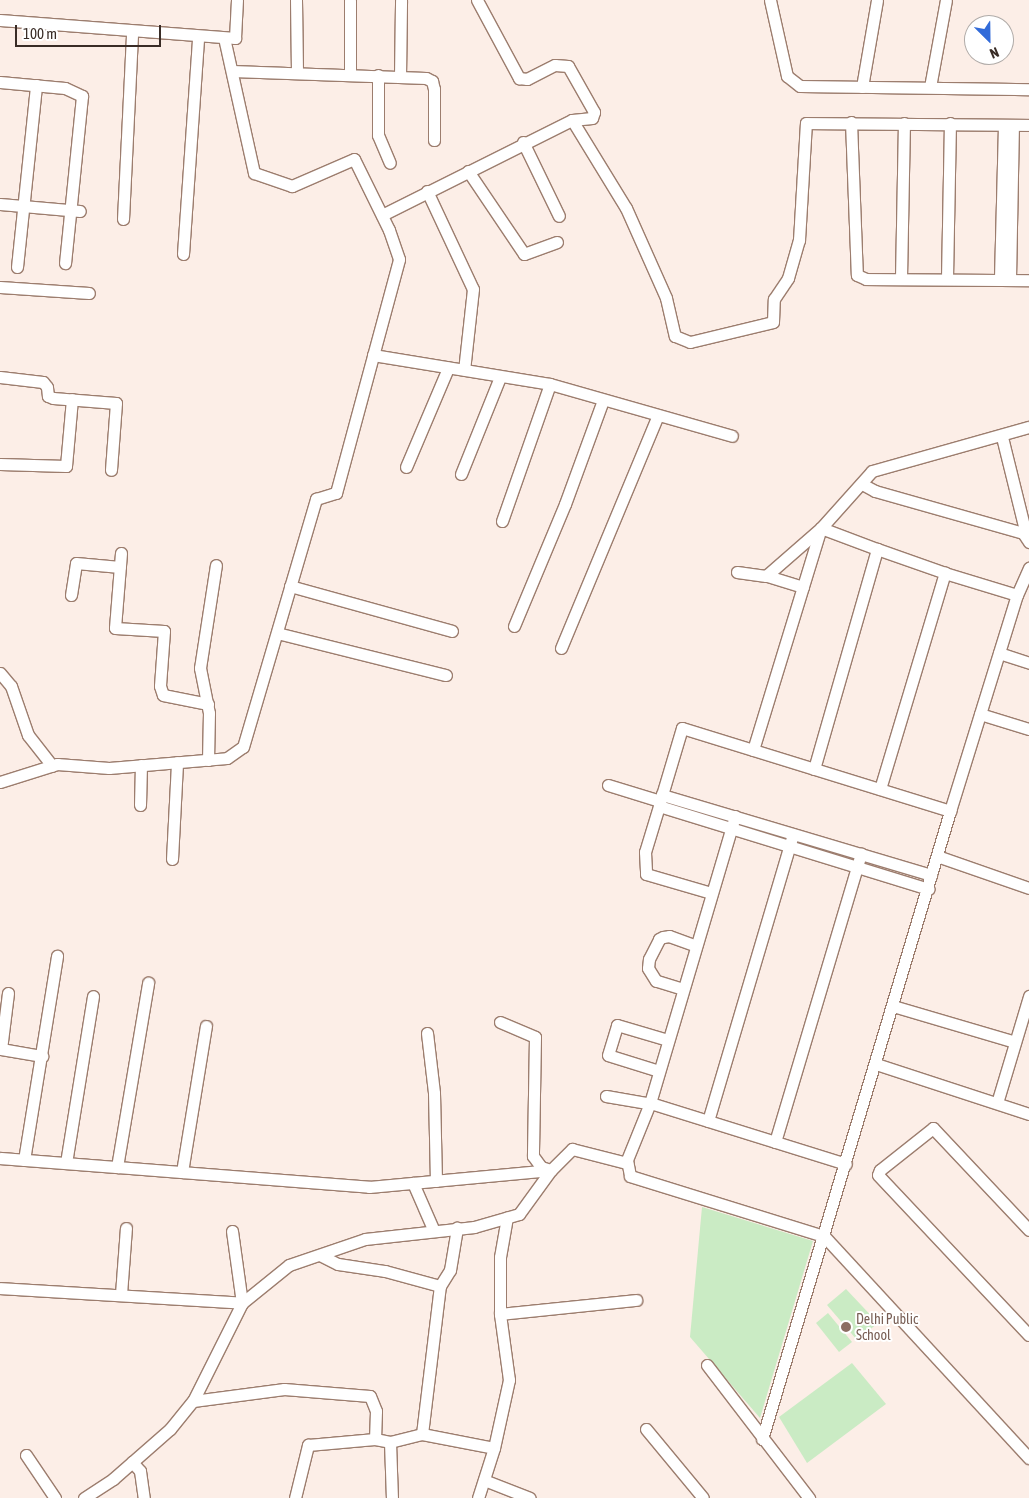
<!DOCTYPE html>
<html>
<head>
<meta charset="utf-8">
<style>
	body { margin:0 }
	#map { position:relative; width:1029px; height:1498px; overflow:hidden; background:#fceee7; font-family:"Asap Condensed",sans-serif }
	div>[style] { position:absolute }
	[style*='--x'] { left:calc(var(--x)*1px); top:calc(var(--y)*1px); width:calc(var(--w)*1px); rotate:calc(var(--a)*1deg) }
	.green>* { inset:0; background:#caebc4 }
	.roads { filter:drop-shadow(1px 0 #9c7d6e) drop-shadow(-1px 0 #9c7d6e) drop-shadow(0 1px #9c7d6e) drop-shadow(0 -1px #9c7d6e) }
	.minor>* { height:11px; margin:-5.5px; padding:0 5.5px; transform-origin:5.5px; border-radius:5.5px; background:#fff }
	.dots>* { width:14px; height:14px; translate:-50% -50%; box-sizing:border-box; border:2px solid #fff; border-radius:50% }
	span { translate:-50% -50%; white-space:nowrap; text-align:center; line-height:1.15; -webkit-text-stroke:4px #fff; paint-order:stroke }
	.education-label { font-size:14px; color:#785e54 }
	.left { translate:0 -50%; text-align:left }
	.north { position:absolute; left:964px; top:15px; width:50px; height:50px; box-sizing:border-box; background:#fff; border:1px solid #b0aba8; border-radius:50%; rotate:157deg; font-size:14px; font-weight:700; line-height:20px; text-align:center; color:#392c26 }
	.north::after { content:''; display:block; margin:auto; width:18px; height:22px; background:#326bd9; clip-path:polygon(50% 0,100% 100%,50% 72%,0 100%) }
	.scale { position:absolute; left:15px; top:25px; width:146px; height:22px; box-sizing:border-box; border:2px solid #392c26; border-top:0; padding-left:6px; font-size:15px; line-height:18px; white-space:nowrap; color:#392c26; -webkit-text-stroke:4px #fff; paint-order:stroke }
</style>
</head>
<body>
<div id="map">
	<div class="green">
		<i style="clip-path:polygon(702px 1207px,813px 1241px,760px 1418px,690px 1337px)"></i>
		<i style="clip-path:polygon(846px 1289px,878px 1323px,857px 1340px,827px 1305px)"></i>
		<i style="clip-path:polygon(828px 1313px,852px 1342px,839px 1352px,816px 1323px)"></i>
		<i style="clip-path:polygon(852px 1363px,886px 1404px,807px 1463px,779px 1417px)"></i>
	</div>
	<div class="roads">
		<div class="minor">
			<i style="--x:296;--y:0;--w:73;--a:89.2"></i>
			<i style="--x:350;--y:0;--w:74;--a:90"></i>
			<i style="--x:477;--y:0;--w:89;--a:61.7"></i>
			<i style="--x:519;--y:78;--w:8;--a:7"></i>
			<i style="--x:527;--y:79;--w:31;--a:-27"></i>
			<i style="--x:555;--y:65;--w:13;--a:4"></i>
			<i style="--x:568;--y:66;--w:53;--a:60.5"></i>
			<i style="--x:594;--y:112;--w:6;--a:108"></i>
			<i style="--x:592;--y:118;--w:20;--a:174"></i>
			<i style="--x:770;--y:0;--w:78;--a:77.4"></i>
			<i style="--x:787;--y:76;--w:16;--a:38"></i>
			<i style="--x:800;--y:86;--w:229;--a:0.8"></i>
			<i style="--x:0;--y:20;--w:236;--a:4.4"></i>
			<i style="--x:235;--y:38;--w:38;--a:-87"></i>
			<i style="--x:232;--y:71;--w:194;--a:2.1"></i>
			<i style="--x:426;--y:78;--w:7;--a:27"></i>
			<i style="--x:432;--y:81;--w:8;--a:76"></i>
			<i style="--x:434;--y:89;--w:51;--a:90"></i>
			<i style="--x:378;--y:75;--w:60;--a:90"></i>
			<i style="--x:378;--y:135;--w:30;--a:67"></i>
			<i style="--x:400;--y:76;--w:76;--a:-89.2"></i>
			<i style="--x:0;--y:82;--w:65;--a:5.3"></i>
			<i style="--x:65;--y:88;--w:19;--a:25"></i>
			<i style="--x:82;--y:96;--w:168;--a:95.8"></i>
			<i style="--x:862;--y:87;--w:88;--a:-80.2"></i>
			<i style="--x:930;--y:87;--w:88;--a:-79.6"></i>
			<i style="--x:851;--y:122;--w:153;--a:87.8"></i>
			<i style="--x:857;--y:275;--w:10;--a:24"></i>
			<i style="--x:866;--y:279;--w:163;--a:0.4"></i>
			<i style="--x:523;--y:142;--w:82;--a:64.1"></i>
			<i style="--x:468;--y:171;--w:100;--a:56"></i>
			<i style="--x:524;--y:254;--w:35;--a:-20"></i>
			<i style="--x:427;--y:191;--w:108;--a:64.9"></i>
			<i style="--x:473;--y:289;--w:81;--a:96.3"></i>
			<i style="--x:0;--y:204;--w:80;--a:5"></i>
			<i style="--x:382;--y:215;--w:212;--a:-26.6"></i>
			<i style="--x:572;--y:120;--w:103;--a:58.5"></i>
			<i style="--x:626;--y:208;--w:98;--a:66"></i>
			<i style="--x:666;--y:298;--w:39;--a:77"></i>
			<i style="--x:675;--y:336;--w:16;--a:22"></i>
			<i style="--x:690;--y:342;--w:85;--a:-13.5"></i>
			<i style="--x:773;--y:322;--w:23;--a:-88"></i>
			<i style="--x:774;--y:299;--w:25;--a:-56"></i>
			<i style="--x:788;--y:278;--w:40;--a:-74"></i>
			<i style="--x:799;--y:240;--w:117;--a:-86.6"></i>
			<i style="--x:806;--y:123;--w:223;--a:0.5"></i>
			<i style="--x:123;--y:219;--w:187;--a:-87.2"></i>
			<i style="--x:183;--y:254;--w:218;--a:-86"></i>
			<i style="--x:17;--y:267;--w:183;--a:-84"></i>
			<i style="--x:901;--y:278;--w:155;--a:-88.9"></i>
			<i style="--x:947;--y:278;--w:155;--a:-88.9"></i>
			<i style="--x:1000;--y:278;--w:153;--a:-88.5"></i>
			<i style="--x:1010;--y:279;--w:154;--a:-88.9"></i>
			<i style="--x:0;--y:287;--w:89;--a:3.9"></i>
			<i style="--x:373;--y:355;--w:179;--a:9.3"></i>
			<i style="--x:550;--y:384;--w:189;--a:15.9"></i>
			<i style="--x:0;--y:377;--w:43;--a:6.6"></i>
			<i style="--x:43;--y:382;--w:6;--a:51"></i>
			<i style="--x:47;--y:387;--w:9;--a:84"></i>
			<i style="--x:48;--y:396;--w:5;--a:22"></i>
			<i style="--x:53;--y:398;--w:63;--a:4.5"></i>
			<i style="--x:116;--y:403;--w:67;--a:94.3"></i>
			<i style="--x:1002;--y:437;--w:92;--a:76.1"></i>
			<i style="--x:1024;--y:526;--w:7;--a:98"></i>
			<i style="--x:1023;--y:533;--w:11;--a:56"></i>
			<i style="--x:0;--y:464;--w:66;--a:1.7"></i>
			<i style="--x:66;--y:466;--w:67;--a:-84.9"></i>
			<i style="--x:406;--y:467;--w:108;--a:-67"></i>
			<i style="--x:461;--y:474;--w:105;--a:-68.1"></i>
			<i style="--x:862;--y:484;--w:15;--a:28"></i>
			<i style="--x:875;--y:491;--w:154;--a:15.8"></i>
			<i style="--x:502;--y:521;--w:145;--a:-70.7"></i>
			<i style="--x:121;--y:553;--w:75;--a:94.6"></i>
			<i style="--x:115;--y:628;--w:49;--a:3.5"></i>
			<i style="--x:164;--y:631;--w:55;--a:94.2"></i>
			<i style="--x:160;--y:686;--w:9;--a:72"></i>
			<i style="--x:163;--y:695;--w:46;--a:11.3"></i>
			<i style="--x:737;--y:572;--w:29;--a:8"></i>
			<i style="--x:290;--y:586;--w:168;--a:15.5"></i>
			<i style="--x:803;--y:587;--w:39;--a:-163"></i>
			<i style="--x:766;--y:576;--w:73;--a:-41.1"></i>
			<i style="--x:821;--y:528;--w:76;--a:-48.2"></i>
			<i style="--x:872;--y:471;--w:163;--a:-15.7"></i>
			<i style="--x:71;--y:595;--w:32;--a:-81"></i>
			<i style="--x:76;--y:563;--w:44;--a:5.2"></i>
			<i style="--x:514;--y:626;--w:132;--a:-67.3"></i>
			<i style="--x:565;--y:504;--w:111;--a:-69.9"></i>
			<i style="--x:277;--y:633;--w:174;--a:14"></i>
			<i style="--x:561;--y:648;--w:252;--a:-67.4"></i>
			<i style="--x:999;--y:653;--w:32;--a:18"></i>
			<i style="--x:0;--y:673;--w:17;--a:50"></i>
			<i style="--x:11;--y:686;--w:52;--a:70.9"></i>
			<i style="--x:28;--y:735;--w:39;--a:52"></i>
			<i style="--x:980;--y:714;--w:51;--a:17"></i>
			<i style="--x:753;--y:750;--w:232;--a:-73"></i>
			<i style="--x:821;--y:528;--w:60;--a:20.6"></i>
			<i style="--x:208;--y:760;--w:47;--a:-88.8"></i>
			<i style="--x:209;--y:713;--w:46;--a:-101.3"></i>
			<i style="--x:200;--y:668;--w:104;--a:-81.2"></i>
			<i style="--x:814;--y:769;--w:229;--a:-74"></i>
			<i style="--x:877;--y:549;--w:72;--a:19.4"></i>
			<i style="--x:0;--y:782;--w:60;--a:-17.5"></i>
			<i style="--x:57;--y:764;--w:52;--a:4.4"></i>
			<i style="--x:109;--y:768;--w:118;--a:-4.8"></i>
			<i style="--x:227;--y:758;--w:19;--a:-35"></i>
			<i style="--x:243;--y:747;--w:259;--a:-73.6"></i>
			<i style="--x:316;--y:499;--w:21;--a:-17"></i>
			<i style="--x:336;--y:493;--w:242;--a:-74.9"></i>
			<i style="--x:399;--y:259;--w:31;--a:-109"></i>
			<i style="--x:389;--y:230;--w:79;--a:-116.2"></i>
			<i style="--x:354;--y:159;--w:68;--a:156.5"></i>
			<i style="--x:292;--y:186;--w:40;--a:-161.1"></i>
			<i style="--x:254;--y:173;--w:138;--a:-102.5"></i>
			<i style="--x:608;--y:785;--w:54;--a:17.1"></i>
			<i style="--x:880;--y:789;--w:226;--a:-73.3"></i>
			<i style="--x:945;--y:573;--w:75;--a:17"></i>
			<i style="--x:662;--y:795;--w:11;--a:105"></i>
			<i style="--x:659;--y:806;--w:282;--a:17.1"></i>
			<i style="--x:140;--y:805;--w:40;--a:-88.6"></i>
			<i style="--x:659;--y:806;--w:48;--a:106.9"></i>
			<i style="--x:645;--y:852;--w:22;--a:87"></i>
			<i style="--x:646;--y:874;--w:68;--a:16.3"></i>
			<i style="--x:735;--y:816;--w:299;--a:106.5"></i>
			<i style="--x:650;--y:1103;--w:205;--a:17.3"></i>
			<i style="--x:937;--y:856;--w:97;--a:19.2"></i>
			<i style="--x:172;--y:859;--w:97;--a:-87"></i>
			<i style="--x:931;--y:875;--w:281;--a:-163.4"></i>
			<i style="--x:662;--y:795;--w:70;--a:-73.4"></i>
			<i style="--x:682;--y:728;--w:281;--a:17.2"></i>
			<i style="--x:683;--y:989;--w:28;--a:-163"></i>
			<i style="--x:656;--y:981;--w:15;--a:-122"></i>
			<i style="--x:648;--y:968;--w:9;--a:-84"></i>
			<i style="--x:649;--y:959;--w:22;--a:-63"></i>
			<i style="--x:659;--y:939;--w:4;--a:-27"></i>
			<i style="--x:663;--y:937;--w:6;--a:-9"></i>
			<i style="--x:669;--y:936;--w:29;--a:20"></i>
			<i style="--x:8;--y:993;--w:56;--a:97.1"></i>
			<i style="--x:1;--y:1049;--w:42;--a:9.7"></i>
			<i style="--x:893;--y:1006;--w:127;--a:16.4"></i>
			<i style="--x:500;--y:1022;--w:38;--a:23"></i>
			<i style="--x:535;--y:1037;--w:119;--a:91"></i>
			<i style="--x:533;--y:1156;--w:14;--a:54"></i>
			<i style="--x:541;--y:1167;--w:9;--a:18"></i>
			<i style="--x:427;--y:1033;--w:60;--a:83.3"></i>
			<i style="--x:434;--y:1093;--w:88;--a:88.7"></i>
			<i style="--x:876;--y:1064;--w:161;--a:18.1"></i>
			<i style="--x:659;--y:1071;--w:53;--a:-162.6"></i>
			<i style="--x:608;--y:1055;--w:31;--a:-73"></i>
			<i style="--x:617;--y:1025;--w:53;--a:16.4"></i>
			<i style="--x:606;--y:1096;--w:42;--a:9.7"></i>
			<i style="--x:650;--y:1103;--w:61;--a:112"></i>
			<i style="--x:627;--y:1160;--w:16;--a:79"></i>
			<i style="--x:630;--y:1176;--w:203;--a:17.2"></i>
			<i style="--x:824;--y:1236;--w:302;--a:47.3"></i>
			<i style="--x:997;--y:1103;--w:112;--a:-73.3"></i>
			<i style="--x:708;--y:1121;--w:299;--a:-73.5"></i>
			<i style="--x:775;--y:1142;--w:301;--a:-73.4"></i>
			<i style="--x:0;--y:1158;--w:117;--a:4.4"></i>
			<i style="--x:117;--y:1167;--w:187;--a:-80.4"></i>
			<i style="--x:24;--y:1160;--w:207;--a:-80.8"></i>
			<i style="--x:66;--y:1163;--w:169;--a:-80.8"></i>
			<i style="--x:117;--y:1167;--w:253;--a:4.5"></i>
			<i style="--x:369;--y:1187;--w:183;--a:-5.3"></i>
			<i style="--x:182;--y:1172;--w:148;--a:-80.7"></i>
			<i style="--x:413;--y:1183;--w:52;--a:66.4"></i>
			<i style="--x:1029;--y:1230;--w:140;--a:-133.3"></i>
			<i style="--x:933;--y:1128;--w:68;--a:141.6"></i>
			<i style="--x:880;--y:1170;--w:5;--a:112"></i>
			<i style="--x:878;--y:1175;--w:220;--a:46.7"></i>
			<i style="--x:232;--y:1231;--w:73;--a:82.1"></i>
			<i style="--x:320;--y:1255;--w:20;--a:27"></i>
			<i style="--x:338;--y:1264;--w:48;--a:8.5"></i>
			<i style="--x:385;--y:1271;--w:57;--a:15.3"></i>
			<i style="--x:0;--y:1288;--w:242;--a:3.5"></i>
			<i style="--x:121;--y:1294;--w:66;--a:-85.7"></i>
			<i style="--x:500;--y:1314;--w:137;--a:-5.9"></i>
			<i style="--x:707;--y:1365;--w:168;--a:52.5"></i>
			<i style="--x:193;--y:1401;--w:92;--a:-7.5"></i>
			<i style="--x:284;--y:1389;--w:86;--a:4.7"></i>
			<i style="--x:370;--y:1396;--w:16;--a:68"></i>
			<i style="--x:376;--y:1411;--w:28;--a:92"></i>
			<i style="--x:646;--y:1429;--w:89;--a:50.4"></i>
			<i style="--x:422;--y:1434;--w:149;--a:-83.1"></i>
			<i style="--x:440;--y:1286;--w:19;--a:-58"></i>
			<i style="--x:450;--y:1270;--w:43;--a:-80.5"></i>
			<i style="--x:762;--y:1439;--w:656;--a:-73.33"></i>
			<i style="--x:950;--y:811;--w:226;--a:-72.8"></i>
			<i style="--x:1017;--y:595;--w:30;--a:-66"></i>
			<i style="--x:390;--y:1442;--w:56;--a:88"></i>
			<i style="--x:26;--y:1455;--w:52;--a:56"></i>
			<i style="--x:132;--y:1462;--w:12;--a:48"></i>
			<i style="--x:140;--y:1471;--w:27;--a:82"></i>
			<i style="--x:484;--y:1480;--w:49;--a:21.4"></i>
			<i style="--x:84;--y:1498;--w:35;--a:-33"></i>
			<i style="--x:113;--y:1479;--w:76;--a:-41.3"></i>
			<i style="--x:170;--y:1429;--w:36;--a:-51"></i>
			<i style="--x:193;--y:1401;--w:110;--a:-63.4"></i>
			<i style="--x:242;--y:1303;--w:60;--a:-39"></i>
			<i style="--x:289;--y:1265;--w:80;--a:-18.9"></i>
			<i style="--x:365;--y:1239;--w:110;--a:-6.3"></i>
			<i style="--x:474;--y:1227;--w:47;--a:-16.1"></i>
			<i style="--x:519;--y:1214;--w:54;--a:-54"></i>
			<i style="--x:551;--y:1170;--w:30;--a:-45"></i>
			<i style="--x:572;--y:1149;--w:57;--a:14.3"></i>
			<i style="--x:295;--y:1498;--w:55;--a:-76.2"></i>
			<i style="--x:308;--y:1445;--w:67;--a:-5.1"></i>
			<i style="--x:375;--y:1439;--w:15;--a:11"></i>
			<i style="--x:390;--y:1442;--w:33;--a:-14"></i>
			<i style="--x:422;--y:1434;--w:73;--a:11"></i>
			<i style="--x:478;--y:1498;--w:52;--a:-72.3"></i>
			<i style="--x:494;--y:1448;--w:70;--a:-77.6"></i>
			<i style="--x:509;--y:1380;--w:67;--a:-97.8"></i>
			<i style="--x:500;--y:1314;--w:57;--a:-90"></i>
			<i style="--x:500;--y:1257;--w:40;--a:-80"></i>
		</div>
	</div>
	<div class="dots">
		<i style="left:846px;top:1327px;background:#8d6e63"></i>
	</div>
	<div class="education-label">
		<span class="left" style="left:856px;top:1327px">Delhi Public<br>School</span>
	</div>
	<div class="north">N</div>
	<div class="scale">100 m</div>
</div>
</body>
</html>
